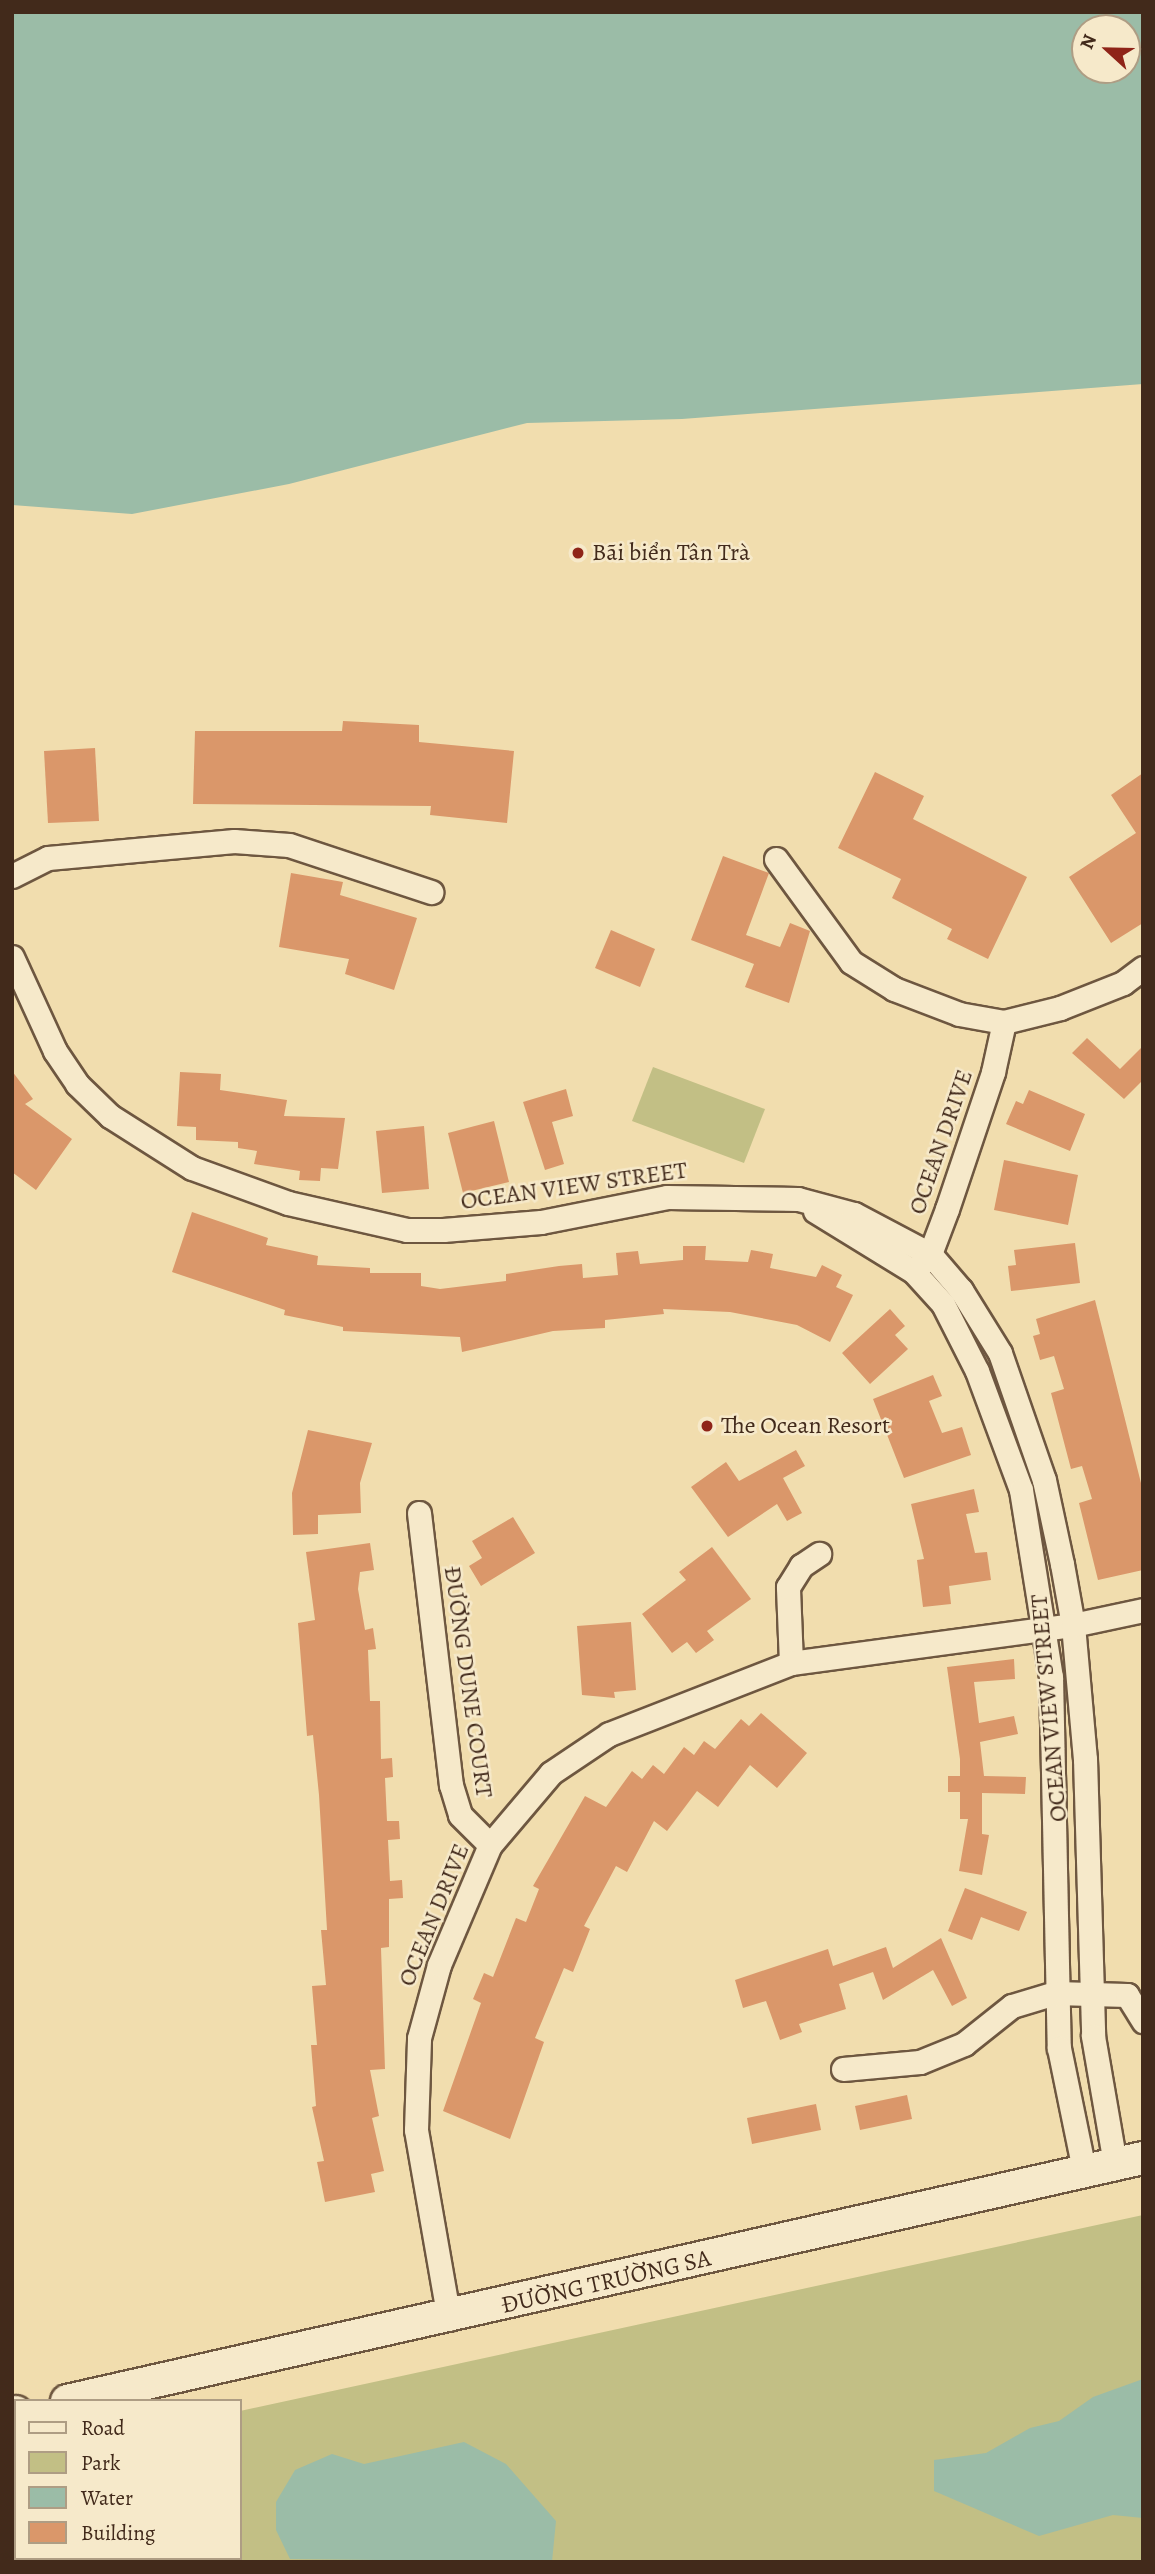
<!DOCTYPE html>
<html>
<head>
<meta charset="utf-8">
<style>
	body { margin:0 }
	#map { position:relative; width:1155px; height:2574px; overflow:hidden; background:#f1ddae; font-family:Alegreya,serif }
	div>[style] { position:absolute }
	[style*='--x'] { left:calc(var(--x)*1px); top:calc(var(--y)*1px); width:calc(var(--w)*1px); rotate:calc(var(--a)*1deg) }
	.green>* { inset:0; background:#c2bf85 }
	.water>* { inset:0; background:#9bbca7 }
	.building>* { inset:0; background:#da976a }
	.roads { filter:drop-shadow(2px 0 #6e5740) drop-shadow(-2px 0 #6e5740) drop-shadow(0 2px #6e5740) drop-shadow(0 -2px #6e5740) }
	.street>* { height:23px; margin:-11.5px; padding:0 11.5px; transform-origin:11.5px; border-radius:11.5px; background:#f6e9ca }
	.secondary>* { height:32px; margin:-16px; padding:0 16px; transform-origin:16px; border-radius:16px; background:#f6e9ca }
	.dots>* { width:19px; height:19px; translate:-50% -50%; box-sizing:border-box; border:4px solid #f6e9ca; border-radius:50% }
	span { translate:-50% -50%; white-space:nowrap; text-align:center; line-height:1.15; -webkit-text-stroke:5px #f6e9ca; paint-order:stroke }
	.poi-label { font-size:24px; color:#422a1b }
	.left { translate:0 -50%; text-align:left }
	.street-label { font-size:24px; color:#422a1b }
	.frame { position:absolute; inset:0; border:14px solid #422a1b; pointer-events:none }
	.legend { position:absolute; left:14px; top:2399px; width:228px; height:161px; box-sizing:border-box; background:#f6e9ca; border:2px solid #ae9d84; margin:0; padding:9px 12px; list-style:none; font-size:21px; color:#422a1b }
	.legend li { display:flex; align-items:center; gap:14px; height:35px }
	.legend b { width:35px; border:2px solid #ae9d84 }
	.north { position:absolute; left:1071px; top:14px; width:70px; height:70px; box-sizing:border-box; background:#f6e9ca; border:2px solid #ae9d84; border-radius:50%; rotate:292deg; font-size:19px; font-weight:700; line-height:28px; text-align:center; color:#422a1b }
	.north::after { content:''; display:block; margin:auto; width:24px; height:32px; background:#8f2418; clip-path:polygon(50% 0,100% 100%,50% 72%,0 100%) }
</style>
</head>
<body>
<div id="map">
	<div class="green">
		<i style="clip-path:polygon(653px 1067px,765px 1109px,744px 1163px,632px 1121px)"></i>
		<i style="clip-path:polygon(1143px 2215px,1143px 2562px,12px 2562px,12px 2460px,16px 2558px,240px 2558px,240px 2411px)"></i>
	</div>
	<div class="water">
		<i style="clip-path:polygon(evenodd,12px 12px,1143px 12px,1143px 384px,682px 419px,527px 423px,289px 484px,132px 514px,12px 505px,12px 12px,1085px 28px,1127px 28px,1127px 70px,1085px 70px,1085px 28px)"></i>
		<i style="clip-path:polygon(1143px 2379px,1143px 2518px,1113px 2515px,1039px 2536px,934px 2491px,934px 2460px,986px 2453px,1030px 2428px,1059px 2421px,1093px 2397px)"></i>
		<i style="clip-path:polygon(464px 2442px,506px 2464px,556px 2521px,552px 2562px,290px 2559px,276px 2530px,276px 2502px,295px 2470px,332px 2454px,364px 2464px)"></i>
	</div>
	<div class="building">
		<i style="clip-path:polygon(343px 721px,419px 725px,419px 742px,514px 751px,507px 823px,430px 815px,431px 806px,193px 804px,195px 731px,342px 731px)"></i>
		<i style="clip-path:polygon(95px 748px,99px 821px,48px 823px,44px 751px)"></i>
		<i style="clip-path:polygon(875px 772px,924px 796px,913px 819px,1027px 877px,988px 959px,947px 939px,952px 929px,892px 898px,901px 879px,838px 848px)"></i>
		<i style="clip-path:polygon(1143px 773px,1143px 923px,1111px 943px,1069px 877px,1136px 833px,1111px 795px)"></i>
		<i style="clip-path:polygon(723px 856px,769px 873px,746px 935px,780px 947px,790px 923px,810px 931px,789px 1003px,745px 987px,754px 964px,691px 940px)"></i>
		<i style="clip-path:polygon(291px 873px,343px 882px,340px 895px,417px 918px,394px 990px,345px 974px,349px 959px,279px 947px)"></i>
		<i style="clip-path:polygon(611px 930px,655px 949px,640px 987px,595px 968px)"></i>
		<i style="clip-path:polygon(1087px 1038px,1120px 1069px,1143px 1046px,1143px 1080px,1124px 1099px,1072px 1053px)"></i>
		<i style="clip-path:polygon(12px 1071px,33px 1099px,25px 1104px,72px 1139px,36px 1190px,12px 1172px)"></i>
		<i style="clip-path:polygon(180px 1072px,221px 1074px,220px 1090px,287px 1100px,284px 1116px,345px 1118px,338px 1169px,321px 1168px,320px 1181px,299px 1180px,300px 1171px,254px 1164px,257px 1151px,238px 1148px,238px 1142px,196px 1140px,196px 1127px,177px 1126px)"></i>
		<i style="clip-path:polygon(566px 1089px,573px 1116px,552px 1122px,564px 1164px,545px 1170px,523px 1102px)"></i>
		<i style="clip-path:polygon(1029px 1090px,1085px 1114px,1070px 1151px,1006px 1124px,1016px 1101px,1023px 1104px)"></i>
		<i style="clip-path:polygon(494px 1121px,509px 1182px,463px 1193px,448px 1133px)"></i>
		<i style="clip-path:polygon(424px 1126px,429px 1189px,382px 1193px,376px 1131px)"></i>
		<i style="clip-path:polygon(1004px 1160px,1078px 1175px,1068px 1225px,994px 1210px)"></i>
		<i style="clip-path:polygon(192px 1212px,268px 1238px,266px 1245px,318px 1256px,317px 1265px,370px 1268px,370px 1273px,421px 1273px,421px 1286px,440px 1289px,506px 1281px,506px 1274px,559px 1266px,582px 1264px,583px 1278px,618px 1275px,616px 1253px,638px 1251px,640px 1264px,683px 1260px,683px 1246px,706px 1246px,705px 1260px,748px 1262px,751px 1250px,773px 1254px,770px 1268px,816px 1277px,822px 1265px,842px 1275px,836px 1287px,853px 1295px,830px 1342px,797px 1325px,730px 1312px,663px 1309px,664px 1314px,605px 1320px,605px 1328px,553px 1331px,462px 1352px,460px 1337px,343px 1331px,343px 1327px,284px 1315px,285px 1310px,172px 1272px)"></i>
		<i style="clip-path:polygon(1075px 1243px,1080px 1283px,1011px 1291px,1008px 1266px,1016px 1265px,1014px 1250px)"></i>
		<i style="clip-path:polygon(1095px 1300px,1143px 1491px,1143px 1570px,1098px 1580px,1079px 1503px,1092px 1499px,1082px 1466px,1071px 1469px,1051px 1393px,1064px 1389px,1054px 1356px,1040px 1360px,1033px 1336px,1040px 1334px,1036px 1319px)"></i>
		<i style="clip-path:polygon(890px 1309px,905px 1326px,895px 1335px,908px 1349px,870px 1384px,842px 1353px)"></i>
		<i style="clip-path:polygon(933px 1375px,942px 1396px,929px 1401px,942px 1433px,962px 1427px,971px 1455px,904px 1478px,873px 1399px)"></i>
		<i style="clip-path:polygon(308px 1430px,372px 1443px,360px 1483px,361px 1513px,318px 1515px,318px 1534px,293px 1535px,292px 1493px)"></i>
		<i style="clip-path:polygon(796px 1450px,805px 1466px,783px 1478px,802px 1513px,787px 1521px,777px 1504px,728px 1537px,691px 1487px,726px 1462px,739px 1481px)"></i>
		<i style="clip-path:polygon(974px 1489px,979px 1512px,966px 1514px,975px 1553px,987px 1552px,991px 1580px,949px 1586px,951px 1604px,923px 1607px,917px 1560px,924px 1559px,911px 1504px)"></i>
		<i style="clip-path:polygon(513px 1517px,535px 1553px,481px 1586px,469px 1566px,482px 1558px,472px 1541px)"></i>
		<i style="clip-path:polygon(370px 1543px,374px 1570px,360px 1572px,358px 1589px,365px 1630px,373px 1628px,376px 1649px,368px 1650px,370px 1701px,380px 1701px,381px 1759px,392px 1758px,393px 1777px,385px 1778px,387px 1821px,399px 1821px,400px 1839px,388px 1840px,390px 1881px,402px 1880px,403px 1898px,389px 1899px,389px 1947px,381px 1948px,385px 2069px,370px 2070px,379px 2116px,372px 2118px,384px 2171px,371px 2174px,375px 2192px,325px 2202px,317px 2162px,324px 2161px,312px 2107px,316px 2106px,311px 2045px,317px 2045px,312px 1986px,326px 1985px,321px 1930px,327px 1930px,319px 1795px,313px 1735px,307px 1736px,298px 1623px,315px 1620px,306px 1552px)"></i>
		<i style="clip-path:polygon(712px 1547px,751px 1599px,707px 1631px,714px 1640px,696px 1653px,687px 1642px,672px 1653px,642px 1614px,686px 1580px,679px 1572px)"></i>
		<i style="clip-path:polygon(631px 1622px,636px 1690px,614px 1692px,615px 1698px,582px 1695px,577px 1626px)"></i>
		<i style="clip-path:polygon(1014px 1659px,1015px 1679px,974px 1682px,979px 1723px,1014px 1716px,1018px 1734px,980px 1742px,984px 1776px,1026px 1777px,1025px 1794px,982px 1793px,982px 1834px,989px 1835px,982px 1875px,959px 1871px,968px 1819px,960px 1819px,960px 1792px,948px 1792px,948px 1776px,960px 1776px,960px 1759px,947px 1667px)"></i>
		<i style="clip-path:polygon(761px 1713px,807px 1753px,777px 1788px,750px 1765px,718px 1807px,697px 1791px,667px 1831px,654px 1821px,627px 1872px,616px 1866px,584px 1926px,590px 1929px,573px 1972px,564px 1968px,535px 2038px,544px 2042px,510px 2139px,443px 2111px,481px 2003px,473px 1999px,484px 1973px,493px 1977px,516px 1918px,526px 1922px,539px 1889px,533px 1886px,585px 1796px,606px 1807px,632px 1771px,642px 1779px,653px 1765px,664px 1774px,684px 1747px,694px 1755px,704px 1741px,715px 1749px,741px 1719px,749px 1726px)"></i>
		<i style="clip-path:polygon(965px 1888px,1027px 1912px,1019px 1931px,981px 1917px,972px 1940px,948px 1931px)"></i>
		<i style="clip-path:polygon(941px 1938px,967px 1998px,952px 2006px,933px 1970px,883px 2000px,873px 1972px,839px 1984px,846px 2009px,799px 2024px,802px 2032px,780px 2040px,766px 2001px,743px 2008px,735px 1980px,828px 1949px,833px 1966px,886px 1947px,893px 1968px)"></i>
		<i style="clip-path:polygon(907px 2095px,912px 2119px,860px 2130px,855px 2106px)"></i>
		<i style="clip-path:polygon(816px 2104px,821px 2130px,752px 2144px,747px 2118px)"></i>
	</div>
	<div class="roads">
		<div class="street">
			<i style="--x:776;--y:859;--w:127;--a:53.9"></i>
			<i style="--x:851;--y:962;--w:51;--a:32.1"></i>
			<i style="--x:894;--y:989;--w:70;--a:21"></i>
			<i style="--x:959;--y:1014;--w:46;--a:10.1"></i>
			<i style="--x:1004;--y:1022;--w:58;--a:-14"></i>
			<i style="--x:1060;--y:1008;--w:68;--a:-21.6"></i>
			<i style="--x:1123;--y:983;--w:25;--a:-37"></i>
			<i style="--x:12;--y:876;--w:40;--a:-26.6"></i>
			<i style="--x:48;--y:858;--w:187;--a:-5.2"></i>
			<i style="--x:234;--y:841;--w:55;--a:4.2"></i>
			<i style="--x:289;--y:845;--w:150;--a:18.3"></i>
			<i style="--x:12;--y:957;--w:103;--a:65.4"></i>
			<i style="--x:55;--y:1051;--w:40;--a:56"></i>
			<i style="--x:77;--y:1084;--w:46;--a:44.1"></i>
			<i style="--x:110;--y:1116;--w:97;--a:32.4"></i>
			<i style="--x:192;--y:1168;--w:102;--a:20"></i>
			<i style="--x:288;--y:1203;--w:122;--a:12.8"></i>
			<i style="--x:407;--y:1230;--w:36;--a:0"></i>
			<i style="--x:443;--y:1230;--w:98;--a:-4.7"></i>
			<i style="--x:541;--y:1222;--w:128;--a:-11.2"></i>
			<i style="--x:667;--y:1197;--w:131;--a:0.9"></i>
			<i style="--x:798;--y:1199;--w:58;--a:15"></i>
			<i style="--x:854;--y:1214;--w:86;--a:27.8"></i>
			<i style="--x:930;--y:1254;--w:48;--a:49.3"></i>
			<i style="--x:961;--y:1290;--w:74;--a:58.2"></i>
			<i style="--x:1000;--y:1353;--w:134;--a:70.9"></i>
			<i style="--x:1044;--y:1480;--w:86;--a:77.9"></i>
			<i style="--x:1062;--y:1564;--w:62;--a:79.8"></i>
			<i style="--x:1073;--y:1625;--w:135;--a:84.9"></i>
			<i style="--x:1085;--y:1759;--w:277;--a:88.3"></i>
			<i style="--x:1093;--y:2036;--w:130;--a:80.2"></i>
			<i style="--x:815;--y:1211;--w:116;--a:31.6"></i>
			<i style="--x:914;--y:1272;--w:43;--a:47.8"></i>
			<i style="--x:943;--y:1304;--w:75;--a:63.1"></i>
			<i style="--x:977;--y:1371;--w:127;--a:69.7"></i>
			<i style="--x:1021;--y:1490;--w:189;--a:80.9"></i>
			<i style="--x:1051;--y:1677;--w:371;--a:88.8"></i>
			<i style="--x:1059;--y:2048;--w:125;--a:78.4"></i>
			<i style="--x:921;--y:1264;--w:13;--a:-48"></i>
			<i style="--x:930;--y:1254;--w:48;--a:-69.3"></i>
			<i style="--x:947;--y:1209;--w:145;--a:-71.4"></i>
			<i style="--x:993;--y:1072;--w:51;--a:-77.6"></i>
			<i style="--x:419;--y:1513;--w:274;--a:83.3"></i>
			<i style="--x:451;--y:1785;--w:31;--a:73"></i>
			<i style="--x:460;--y:1815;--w:42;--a:45"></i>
			<i style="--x:791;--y:1663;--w:76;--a:-92.3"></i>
			<i style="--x:788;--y:1587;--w:25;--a:-58"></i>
			<i style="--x:801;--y:1566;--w:22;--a:-34"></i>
			<i style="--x:843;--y:2069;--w:77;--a:-5.2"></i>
			<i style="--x:920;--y:2062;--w:48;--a:-22.2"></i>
			<i style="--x:964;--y:2044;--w:61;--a:-38.4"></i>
			<i style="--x:1012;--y:2006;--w:45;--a:-16.8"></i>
			<i style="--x:1055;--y:1993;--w:72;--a:1.6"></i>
			<i style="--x:1127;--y:1995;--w:31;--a:58"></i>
			<i style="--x:449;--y:2319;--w:192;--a:-99.9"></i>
			<i style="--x:416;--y:2130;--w:92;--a:-88.1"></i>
			<i style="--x:419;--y:2038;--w:76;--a:-74.7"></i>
			<i style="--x:439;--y:1965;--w:130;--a:-67"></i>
			<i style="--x:490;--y:1845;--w:94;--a:-49.7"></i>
			<i style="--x:551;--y:1773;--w:70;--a:-33.9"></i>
			<i style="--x:609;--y:1734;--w:195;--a:-21.3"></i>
			<i style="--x:791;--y:1663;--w:285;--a:-7.7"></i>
			<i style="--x:1073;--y:1625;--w:72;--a:-12.1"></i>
		</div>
		<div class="secondary">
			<i style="--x:67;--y:2401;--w:1103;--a:-12.73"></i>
			<i style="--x:12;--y:2413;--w:4;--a:-14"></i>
		</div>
	</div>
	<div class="dots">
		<i style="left:578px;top:553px;background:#8f2418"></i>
		<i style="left:707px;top:1426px;background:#8f2418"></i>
	</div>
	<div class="poi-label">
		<span class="left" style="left:592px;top:553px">Bãi biển Tân Trà</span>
		<span class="left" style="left:721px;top:1426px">The Ocean Resort</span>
	</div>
	<div class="street-label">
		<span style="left:941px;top:1142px;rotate:-71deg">OCEAN DRIVE</span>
		<span style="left:574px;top:1186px;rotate:-8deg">OCEAN VIEW STREET</span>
		<span style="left:468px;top:1682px;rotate:82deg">ĐƯỜNG DUNE COURT</span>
		<span style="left:1049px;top:1708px;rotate:-95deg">OCEAN VIEW STREET</span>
		<span style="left:434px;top:1915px;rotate:-68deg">OCEAN DRIVE</span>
		<span style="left:606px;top:2282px;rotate:-13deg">ĐƯỜNG TRƯỜNG SA</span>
	</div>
	<div class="frame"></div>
	<ul class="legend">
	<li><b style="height:9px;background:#f6e9ca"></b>Road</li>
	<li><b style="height:19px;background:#c2bf85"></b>Park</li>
	<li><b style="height:19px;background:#9bbca7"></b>Water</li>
	<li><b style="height:19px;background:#da976a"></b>Building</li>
	</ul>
	<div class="north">N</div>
</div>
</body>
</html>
